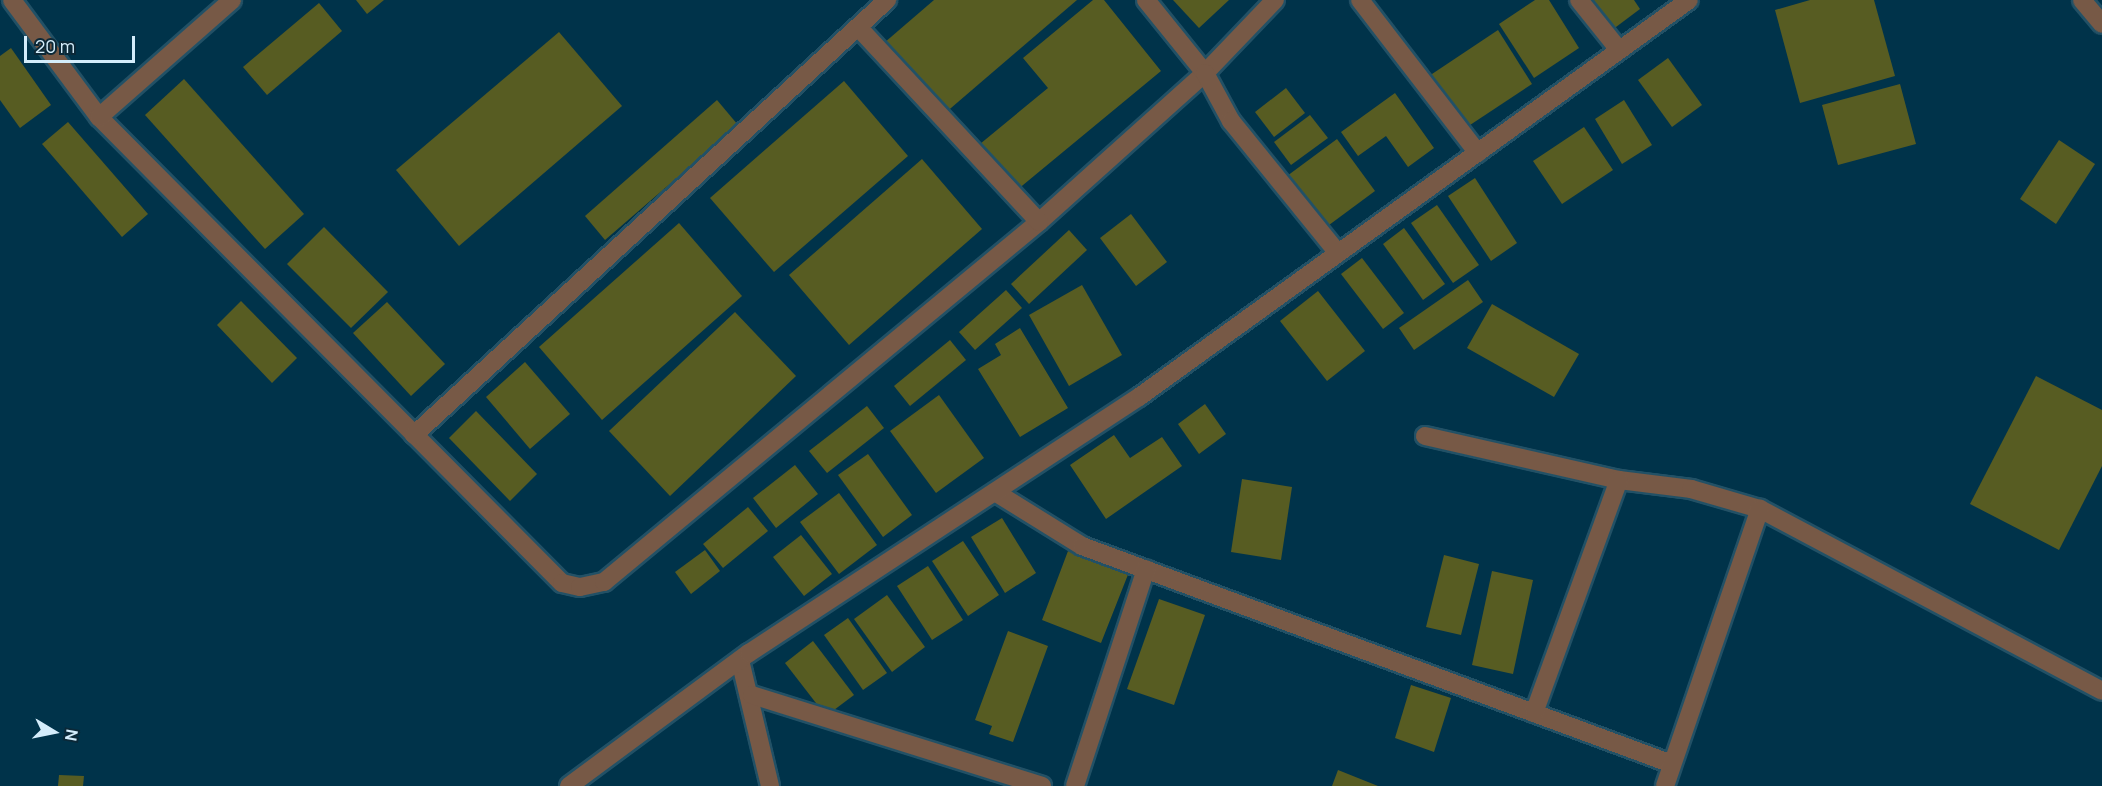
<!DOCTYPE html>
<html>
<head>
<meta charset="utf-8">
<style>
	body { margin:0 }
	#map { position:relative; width:2102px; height:786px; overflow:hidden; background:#00334a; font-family:Manrope,sans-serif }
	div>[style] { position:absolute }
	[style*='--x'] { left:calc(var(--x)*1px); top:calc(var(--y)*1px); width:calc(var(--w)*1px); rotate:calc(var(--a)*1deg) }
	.building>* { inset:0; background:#575c22 }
	.roads { filter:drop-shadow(2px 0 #225166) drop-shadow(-2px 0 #225166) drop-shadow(0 2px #225166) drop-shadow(0 -2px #225166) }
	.lane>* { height:18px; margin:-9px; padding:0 9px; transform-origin:9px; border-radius:9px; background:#775946 }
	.street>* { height:18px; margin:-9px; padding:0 9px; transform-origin:9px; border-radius:9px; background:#775946 }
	span { translate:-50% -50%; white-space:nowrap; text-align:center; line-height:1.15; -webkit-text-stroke:4.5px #0b2837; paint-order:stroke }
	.north { position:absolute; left:24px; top:702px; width:60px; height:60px; -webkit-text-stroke:4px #0b2837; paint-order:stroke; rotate:100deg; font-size:16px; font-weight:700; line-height:24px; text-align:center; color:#d4edfb }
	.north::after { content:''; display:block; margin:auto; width:21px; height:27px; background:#d4edfb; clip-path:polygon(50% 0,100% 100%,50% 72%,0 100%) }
	.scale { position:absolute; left:24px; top:36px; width:111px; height:27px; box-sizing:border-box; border:3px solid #d4edfb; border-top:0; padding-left:8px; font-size:18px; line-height:21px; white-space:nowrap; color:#d4edfb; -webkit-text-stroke:4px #0b2837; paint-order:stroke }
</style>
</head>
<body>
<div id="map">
	<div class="building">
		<i style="clip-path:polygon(356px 0,384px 0,367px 14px)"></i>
		<i style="clip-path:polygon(934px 0,1077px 0,944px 114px,884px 43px)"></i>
		<i style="clip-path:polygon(1093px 0,1104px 0,1161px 71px,1017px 190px,980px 144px,1048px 88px,1023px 58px)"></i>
		<i style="clip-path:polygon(1173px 0,1229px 0,1199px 28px)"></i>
		<i style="clip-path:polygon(1535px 0,1549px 0,1579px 48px,1534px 78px,1499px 24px)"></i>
		<i style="clip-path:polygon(1584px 0,1634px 0,1640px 9px,1608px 33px)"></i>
		<i style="clip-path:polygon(1810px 0,1874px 0,1895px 76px,1800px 103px,1775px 10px)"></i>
		<i style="clip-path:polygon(319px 3px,342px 31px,267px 95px,243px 67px)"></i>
		<i style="clip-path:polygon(1498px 30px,1532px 84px,1464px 129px,1429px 76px)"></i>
		<i style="clip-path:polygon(559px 32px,622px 106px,459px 246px,396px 170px)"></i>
		<i style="clip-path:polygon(11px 48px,51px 105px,20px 128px,0 100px,0 56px)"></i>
		<i style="clip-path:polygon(1668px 58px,1702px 105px,1672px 127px,1638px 80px)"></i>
		<i style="clip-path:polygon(184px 79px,304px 214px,265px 249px,145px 115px)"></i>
		<i style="clip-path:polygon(844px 81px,908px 156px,774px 272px,710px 198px)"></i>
		<i style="clip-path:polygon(1900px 84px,1916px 144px,1838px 165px,1822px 105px)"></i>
		<i style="clip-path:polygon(1286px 88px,1305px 113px,1274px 137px,1255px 112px)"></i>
		<i style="clip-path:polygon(1395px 93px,1434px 148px,1408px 167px,1386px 136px,1358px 156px,1341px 132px)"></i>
		<i style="clip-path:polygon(717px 100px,738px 125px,605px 240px,585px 216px)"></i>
		<i style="clip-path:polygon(1624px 100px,1652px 145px,1622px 164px,1595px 119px)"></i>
		<i style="clip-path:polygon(1310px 115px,1328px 138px,1291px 165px,1274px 142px)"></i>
		<i style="clip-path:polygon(68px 122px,148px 214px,122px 237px,42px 144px)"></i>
		<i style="clip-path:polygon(1584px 127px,1613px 170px,1562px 204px,1533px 161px)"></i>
		<i style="clip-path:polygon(1337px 139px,1375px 191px,1325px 228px,1287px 176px)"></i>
		<i style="clip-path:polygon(2059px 140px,2095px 164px,2056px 224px,2020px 199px)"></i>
		<i style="clip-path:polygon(922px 159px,982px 229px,849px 345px,789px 275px)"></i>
		<i style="clip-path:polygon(1475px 178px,1517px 243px,1491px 261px,1448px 196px)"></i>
		<i style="clip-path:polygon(1437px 205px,1479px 265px,1453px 283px,1411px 223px)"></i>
		<i style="clip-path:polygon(1131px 214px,1167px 262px,1136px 286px,1100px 238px)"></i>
		<i style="clip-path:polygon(679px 223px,742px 296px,602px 420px,539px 347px)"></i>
		<i style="clip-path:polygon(324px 227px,388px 292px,351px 328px,287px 264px)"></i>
		<i style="clip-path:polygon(1404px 228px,1445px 284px,1423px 300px,1383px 244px)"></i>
		<i style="clip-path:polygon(1069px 230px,1087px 250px,1029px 304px,1011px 284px)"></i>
		<i style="clip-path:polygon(1362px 258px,1404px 313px,1383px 329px,1341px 274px)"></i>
		<i style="clip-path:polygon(1468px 280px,1483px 302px,1414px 350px,1399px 328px)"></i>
		<i style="clip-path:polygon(1082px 285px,1122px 355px,1069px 386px,1029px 315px)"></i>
		<i style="clip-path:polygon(1006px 290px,1022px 308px,975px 350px,959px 332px)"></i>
		<i style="clip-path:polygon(1318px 291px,1365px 351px,1327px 381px,1280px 321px)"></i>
		<i style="clip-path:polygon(241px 301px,297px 358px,272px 383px,217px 325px)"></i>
		<i style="clip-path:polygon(387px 302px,445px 364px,411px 396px,353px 333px)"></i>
		<i style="clip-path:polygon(1492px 304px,1579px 354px,1554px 397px,1467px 348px)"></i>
		<i style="clip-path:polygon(735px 312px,796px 376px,670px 496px,609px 431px)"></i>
		<i style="clip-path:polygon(1020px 328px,1068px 408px,1020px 437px,978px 369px,1001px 355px,995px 344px)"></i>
		<i style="clip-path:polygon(950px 340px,966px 360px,910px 406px,894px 386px)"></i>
		<i style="clip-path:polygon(525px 362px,570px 414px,530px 449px,486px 397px)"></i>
		<i style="clip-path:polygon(2036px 376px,2102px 410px,2102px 466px,2059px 550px,1970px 504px)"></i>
		<i style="clip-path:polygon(939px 395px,984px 458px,936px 493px,890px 431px)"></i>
		<i style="clip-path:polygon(1205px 404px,1226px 434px,1199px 454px,1178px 424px)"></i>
		<i style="clip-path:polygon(867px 406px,884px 428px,827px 473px,809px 451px)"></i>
		<i style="clip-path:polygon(476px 411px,537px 474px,510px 501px,449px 438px)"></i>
		<i style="clip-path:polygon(1114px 435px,1130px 458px,1162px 437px,1182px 466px,1106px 519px,1070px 465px)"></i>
		<i style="clip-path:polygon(868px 454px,912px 515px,883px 537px,838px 475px)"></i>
		<i style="clip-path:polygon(795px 465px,818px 494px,776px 528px,753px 498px)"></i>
		<i style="clip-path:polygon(1242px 479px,1292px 487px,1281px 560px,1231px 552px)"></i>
		<i style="clip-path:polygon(839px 493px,877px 545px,839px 574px,800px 522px)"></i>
		<i style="clip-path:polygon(748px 507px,768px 531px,723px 568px,703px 544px)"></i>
		<i style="clip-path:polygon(1002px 518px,1036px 573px,1005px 593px,971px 537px)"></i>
		<i style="clip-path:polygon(801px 535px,832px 574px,804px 596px,773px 557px)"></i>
		<i style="clip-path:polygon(963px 541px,999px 595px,968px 616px,932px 561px)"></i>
		<i style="clip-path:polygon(705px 550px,720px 571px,691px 594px,675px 572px)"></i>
		<i style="clip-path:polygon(1068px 551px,1110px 568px,1113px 560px,1131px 567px,1101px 643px,1042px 620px)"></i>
		<i style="clip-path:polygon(1444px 555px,1479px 564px,1461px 635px,1426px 627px)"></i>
		<i style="clip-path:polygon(928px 566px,963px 620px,932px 640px,897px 586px)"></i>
		<i style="clip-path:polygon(1492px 571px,1533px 580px,1513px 674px,1472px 665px)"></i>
		<i style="clip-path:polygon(887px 595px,925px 647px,892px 672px,854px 619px)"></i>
		<i style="clip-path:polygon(1159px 599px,1205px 615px,1174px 705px,1127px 689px)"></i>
		<i style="clip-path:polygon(848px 618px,887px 673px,863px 690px,824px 635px)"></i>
		<i style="clip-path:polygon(1008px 631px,1048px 646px,1013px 742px,989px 734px,992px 726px,975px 720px)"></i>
		<i style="clip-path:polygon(813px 641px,854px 695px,826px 716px,785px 663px)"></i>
		<i style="clip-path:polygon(1411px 685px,1451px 698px,1434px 752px,1395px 738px)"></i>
		<i style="clip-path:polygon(1338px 770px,1378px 786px,1332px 786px)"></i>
		<i style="clip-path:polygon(59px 775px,84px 776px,83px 786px,58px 786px)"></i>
	</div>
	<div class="roads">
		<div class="lane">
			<i style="--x:12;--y:0;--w:146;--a:53.4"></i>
			<i style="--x:99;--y:117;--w:657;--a:45.19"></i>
			<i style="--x:562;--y:583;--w:18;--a:13"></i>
			<i style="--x:580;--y:587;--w:25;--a:-12"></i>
			<i style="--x:604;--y:582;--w:565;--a:-39.61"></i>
			<i style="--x:1039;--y:222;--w:223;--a:-41.9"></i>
			<i style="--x:1205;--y:73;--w:101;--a:-46.2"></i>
			<i style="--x:1146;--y:0;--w:94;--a:51.1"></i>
			<i style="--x:2082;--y:0;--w:31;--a:50"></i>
			<i style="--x:858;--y:27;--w:266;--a:47.1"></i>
			<i style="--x:99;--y:117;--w:177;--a:-41.3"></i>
			<i style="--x:414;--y:435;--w:643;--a:-42.6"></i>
		</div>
		<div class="street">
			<i style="--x:1360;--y:0;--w:193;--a:52.4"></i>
			<i style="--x:1579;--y:0;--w:64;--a:51.3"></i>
			<i style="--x:1205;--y:73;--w:55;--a:61.6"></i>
			<i style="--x:1231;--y:121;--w:170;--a:51"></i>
			<i style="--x:1425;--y:436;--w:199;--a:12.8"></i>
			<i style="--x:1619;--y:480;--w:73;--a:7.1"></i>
			<i style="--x:1691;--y:489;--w:72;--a:16.2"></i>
			<i style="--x:1760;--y:509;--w:387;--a:28"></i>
			<i style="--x:995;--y:492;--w:102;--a:31.8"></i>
			<i style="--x:1082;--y:546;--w:629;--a:20.28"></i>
			<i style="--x:740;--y:660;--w:130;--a:76.6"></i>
			<i style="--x:752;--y:695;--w:304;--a:17.4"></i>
			<i style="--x:1534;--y:713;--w:248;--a:-70"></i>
			<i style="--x:569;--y:786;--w:224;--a:-36.5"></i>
			<i style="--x:749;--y:653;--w:467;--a:-33.3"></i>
			<i style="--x:1139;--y:397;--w:678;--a:-35.82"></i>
			<i style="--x:1075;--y:786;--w:228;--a:-71.9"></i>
			<i style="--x:1665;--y:786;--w:293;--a:-71.1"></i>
		</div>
	</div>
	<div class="north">N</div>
	<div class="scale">20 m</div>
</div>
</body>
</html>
